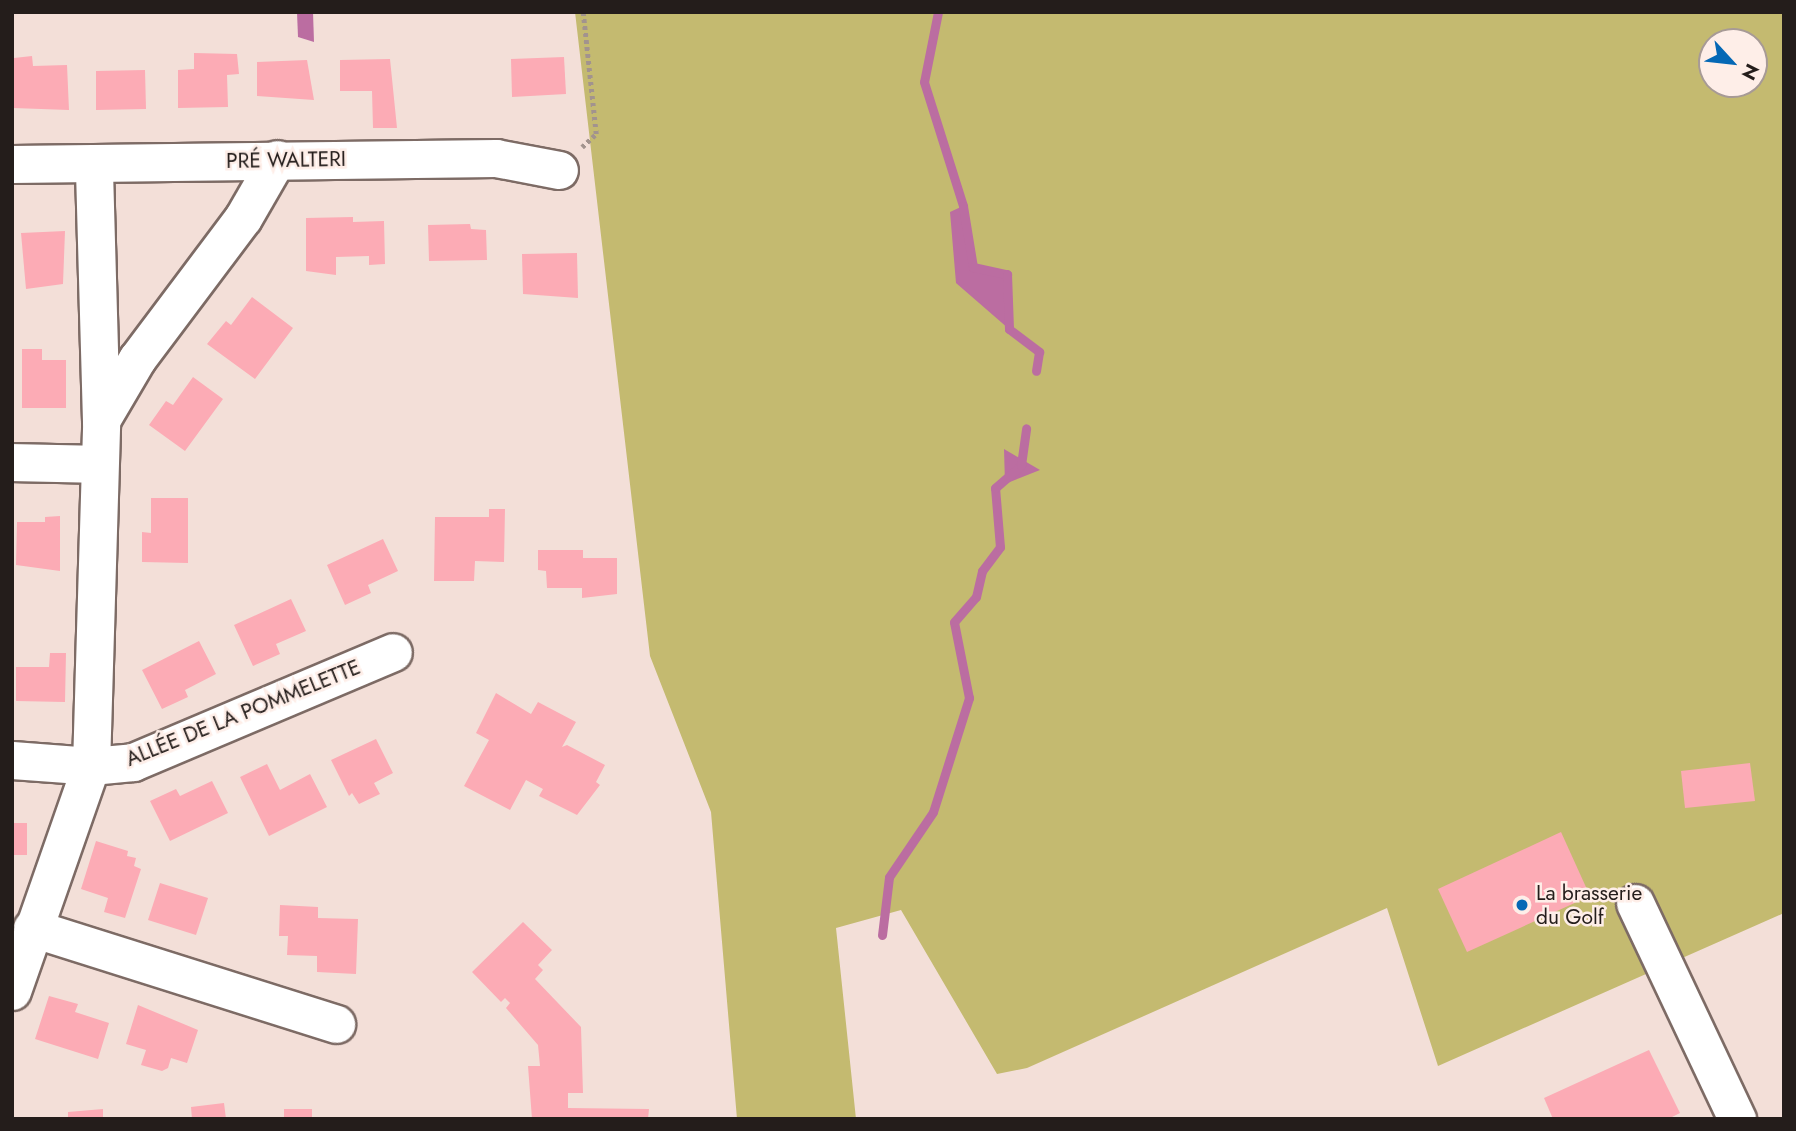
<!DOCTYPE html>
<html>
<head>
<meta charset="utf-8">
<style>
	body { margin:0 }
	#map { position:relative; width:1796px; height:1131px; overflow:hidden; background:#f3dfd8; font-family:Jost,sans-serif }
	div>[style] { position:absolute }
	[style*='--x'] { left:calc(var(--x)*1px); top:calc(var(--y)*1px); width:calc(var(--w)*1px); rotate:calc(var(--a)*1deg) }
	.green>* { inset:0; background:#c4ba70 }
	.water>* { inset:0; background:#bb6da1 }
	.stream>* { height:9px; margin:-4.5px; padding:0 4.5px; transform-origin:4.5px; border-radius:4.5px; background:#bb6da1 }
	.building>* { inset:0; background:#fcabb5 }
	.path>* { height:4.5px; margin-top:-2.25px; transform-origin:0; background:repeating-linear-gradient(90deg,#a2938e 0 3.5px,transparent 0 7px) }
	.roads { filter:drop-shadow(2px 0 #7d6b65) drop-shadow(-2px 0 #7d6b65) drop-shadow(0 2px #7d6b65) drop-shadow(0 -2px #7d6b65) }
	.minor>* { height:37px; margin:-18.5px; padding:0 18.5px; transform-origin:18.5px; border-radius:18.5px; background:#fff }
	.dots>* { width:19px; height:19px; translate:-50% -50%; box-sizing:border-box; border:4px solid #feeee8; border-radius:50% }
	span { translate:-50% -50%; white-space:nowrap; text-align:center; line-height:1.15; -webkit-text-stroke:5px #feeee8; paint-order:stroke }
	.street-label { font-size:21px; color:#241d1b }
	.poi-label { font-size:21px; color:#241d1b }
	.left { translate:0 -50%; text-align:left }
	.frame { position:absolute; inset:0; border:14px solid #241d1b; pointer-events:none }
	.north { position:absolute; left:1698px; top:28px; width:70px; height:70px; box-sizing:border-box; background:#feeee8; border:2px solid #a79a96; border-radius:50%; rotate:117deg; font-size:19px; font-weight:700; line-height:28px; text-align:center; color:#241d1b }
	.north::after { content:''; display:block; margin:auto; width:24px; height:32px; background:#0568b5; clip-path:polygon(50% 0,100% 100%,50% 72%,0 100%) }
</style>
</head>
<body>
<div id="map">
	<div class="green">
		<i style="clip-path:polygon(evenodd,575px 12px,1784px 12px,1784px 913px,1438px 1066px,1387px 908px,1027px 1068px,997px 1074px,901px 910px,836px 928px,856px 1119px,737px 1119px,711px 812px,650px 656px,575px 12px,1712px 42px,1754px 42px,1754px 84px,1712px 84px,1712px 42px)"></i>
	</div>
	<div class="water">
		<i style="clip-path:polygon(297px 12px,313px 12px,314px 42px,298px 37px)"></i>
		<i style="clip-path:polygon(963px 206px,973px 267px,1007px 274px,1009px 329px,956px 283px,950px 212px)"></i>
		<i style="clip-path:polygon(1004px 449px,1040px 470px,1005px 484px)"></i>
	</div>
	<div class="stream">
		<i style="--x:938;--y:12;--w:71;--a:101.3"></i>
		<i style="--x:924;--y:82;--w:130;--a:72.5"></i>
		<i style="--x:963;--y:206;--w:62;--a:80.7"></i>
		<i style="--x:973;--y:267;--w:35;--a:12"></i>
		<i style="--x:1007;--y:274;--w:55;--a:87.9"></i>
		<i style="--x:1009;--y:329;--w:38;--a:37"></i>
		<i style="--x:1039;--y:352;--w:19;--a:99"></i>
		<i style="--x:882;--y:935;--w:58;--a:-83.1"></i>
		<i style="--x:889;--y:877;--w:78;--a:-55.9"></i>
		<i style="--x:933;--y:812;--w:120;--a:-72.5"></i>
		<i style="--x:969;--y:698;--w:77;--a:-101.2"></i>
		<i style="--x:954;--y:622;--w:33;--a:-49"></i>
		<i style="--x:976;--y:597;--w:27;--a:-77"></i>
		<i style="--x:982;--y:571;--w:30;--a:-53"></i>
		<i style="--x:1000;--y:547;--w:59;--a:-94.8"></i>
		<i style="--x:995;--y:488;--w:35;--a:-41"></i>
		<i style="--x:1021;--y:465;--w:37;--a:-82"></i>
	</div>
	<div class="building">
		<i style="clip-path:polygon(194px 53px,237px 54px,239px 74px,227px 75px,228px 107px,178px 108px,178px 70px,194px 69px)"></i>
		<i style="clip-path:polygon(32px 56px,33px 66px,67px 65px,69px 110px,13px 108px,14px 58px)"></i>
		<i style="clip-path:polygon(564px 57px,566px 94px,512px 97px,511px 59px)"></i>
		<i style="clip-path:polygon(390px 59px,397px 128px,373px 128px,372px 91px,340px 91px,340px 60px)"></i>
		<i style="clip-path:polygon(307px 60px,314px 100px,257px 96px,257px 62px)"></i>
		<i style="clip-path:polygon(145px 70px,146px 109px,96px 110px,96px 71px)"></i>
		<i style="clip-path:polygon(353px 217px,353px 222px,384px 221px,385px 264px,369px 265px,369px 256px,336px 257px,336px 275px,306px 271px,306px 218px)"></i>
		<i style="clip-path:polygon(470px 224px,471px 229px,486px 230px,487px 260px,429px 261px,428px 225px)"></i>
		<i style="clip-path:polygon(65px 231px,63px 284px,26px 289px,21px 233px)"></i>
		<i style="clip-path:polygon(577px 253px,578px 298px,523px 294px,522px 254px)"></i>
		<i style="clip-path:polygon(252px 297px,293px 328px,255px 379px,207px 344px,226px 321px,231px 325px)"></i>
		<i style="clip-path:polygon(22px 349px,42px 349px,42px 360px,66px 360px,66px 408px,22px 408px)"></i>
		<i style="clip-path:polygon(193px 377px,223px 399px,185px 451px,149px 425px,166px 401px,173px 405px)"></i>
		<i style="clip-path:polygon(151px 498px,188px 498px,188px 563px,142px 562px,142px 532px,151px 533px)"></i>
		<i style="clip-path:polygon(489px 509px,505px 509px,504px 562px,475px 561px,474px 581px,434px 581px,435px 517px,489px 517px)"></i>
		<i style="clip-path:polygon(60px 516px,60px 571px,16px 565px,17px 522px,45px 522px,45px 517px)"></i>
		<i style="clip-path:polygon(383px 539px,398px 571px,368px 585px,371px 593px,345px 605px,327px 565px)"></i>
		<i style="clip-path:polygon(538px 550px,583px 550px,583px 558px,617px 558px,617px 594px,582px 598px,582px 588px,547px 588px,546px 571px,538px 570px)"></i>
		<i style="clip-path:polygon(291px 599px,306px 631px,276px 644px,280px 654px,253px 666px,234px 625px)"></i>
		<i style="clip-path:polygon(199px 641px,216px 674px,185px 690px,188px 697px,162px 709px,142px 670px)"></i>
		<i style="clip-path:polygon(50px 653px,66px 653px,65px 702px,16px 701px,16px 667px,49px 667px)"></i>
		<i style="clip-path:polygon(496px 693px,531px 714px,538px 702px,576px 722px,562px 747px,567px 745px,605px 765px,596px 782px,600px 785px,577px 815px,539px 796px,543px 789px,526px 780px,510px 810px,464px 786px,489px 740px,476px 733px)"></i>
		<i style="clip-path:polygon(376px 739px,393px 773px,374px 783px,380px 794px,359px 804px,352px 793px,349px 796px,331px 760px)"></i>
		<i style="clip-path:polygon(1750px 763px,1755px 801px,1685px 808px,1681px 771px)"></i>
		<i style="clip-path:polygon(267px 764px,280px 790px,310px 774px,327px 807px,269px 836px,240px 777px)"></i>
		<i style="clip-path:polygon(212px 781px,228px 813px,170px 841px,150px 801px,176px 789px,180px 796px)"></i>
		<i style="clip-path:polygon(12px 823px,27px 823px,27px 855px,12px 855px)"></i>
		<i style="clip-path:polygon(1561px 832px,1590px 896px,1467px 952px,1438px 889px)"></i>
		<i style="clip-path:polygon(96px 841px,128px 851px,127px 856px,136px 858px,134px 866px,141px 869px,125px 918px,104px 912px,108px 898px,81px 889px)"></i>
		<i style="clip-path:polygon(160px 883px,208px 898px,196px 935px,148px 920px)"></i>
		<i style="clip-path:polygon(280px 905px,318px 907px,318px 918px,358px 919px,356px 974px,317px 972px,317px 956px,287px 955px,288px 936px,279px 936px)"></i>
		<i style="clip-path:polygon(523px 922px,552px 950px,538px 965px,543px 970px,535px 979px,581px 1027px,583px 1093px,568px 1093px,568px 1108px,649px 1109px,648px 1119px,532px 1119px,528px 1066px,540px 1066px,538px 1045px,506px 1008px,510px 1003px,505px 998px,501px 1002px,472px 972px)"></i>
		<i style="clip-path:polygon(49px 996px,78px 1004px,75px 1012px,109px 1023px,98px 1059px,35px 1039px)"></i>
		<i style="clip-path:polygon(138px 1005px,198px 1030px,187px 1063px,171px 1058px,168px 1068px,162px 1071px,141px 1065px,146px 1050px,126px 1044px)"></i>
		<i style="clip-path:polygon(1649px 1050px,1680px 1113px,1668px 1119px,1553px 1119px,1544px 1098px)"></i>
		<i style="clip-path:polygon(224px 1103px,226px 1119px,192px 1119px,191px 1107px)"></i>
		<i style="clip-path:polygon(103px 1109px,103px 1119px,68px 1119px,68px 1112px)"></i>
		<i style="clip-path:polygon(284px 1109px,312px 1109px,312px 1119px,284px 1119px)"></i>
	</div>
	<div class="path">
		<i style="--x:582;--y:147;--w:19;--a:-43"></i>
		<i style="--x:596;--y:134;--w:123;--a:-96.1"></i>
	</div>
	<div class="roads">
		<div class="minor">
			<i style="--x:12;--y:164;--w:484;--a:-0.7"></i>
			<i style="--x:496;--y:158;--w:64;--a:10.8"></i>
			<i style="--x:101;--y:420;--w:71;--a:-59.5"></i>
			<i style="--x:137;--y:359;--w:176;--a:-53.1"></i>
			<i style="--x:243;--y:218;--w:68;--a:-60"></i>
			<i style="--x:12;--y:462;--w:85;--a:1.3"></i>
			<i style="--x:12;--y:760;--w:79;--a:4.3"></i>
			<i style="--x:91;--y:766;--w:42;--a:-5.4"></i>
			<i style="--x:133;--y:762;--w:282;--a:-22.9"></i>
			<i style="--x:1635;--y:903;--w:239;--a:64.7"></i>
			<i style="--x:32;--y:928;--w:319;--a:17.5"></i>
			<i style="--x:12;--y:991;--w:238;--a:-70.7"></i>
			<i style="--x:91;--y:766;--w:345;--a:-88.3"></i>
			<i style="--x:101;--y:421;--w:258;--a:-91.6"></i>
		</div>
	</div>
	<div class="dots">
		<i style="left:1522px;top:905px;background:#0568b5"></i>
	</div>
	<div class="street-label">
		<span style="left:286px;top:160px;rotate:-1deg">PRÉ WALTERI</span>
		<span style="left:243px;top:713px;rotate:-22deg">ALLÉE DE LA POMMELETTE</span>
	</div>
	<div class="poi-label">
		<span class="left" style="left:1536px;top:905px">La brasserie<br>du Golf</span>
	</div>
	<div class="frame"></div>
	<div class="north">N</div>
</div>
</body>
</html>
